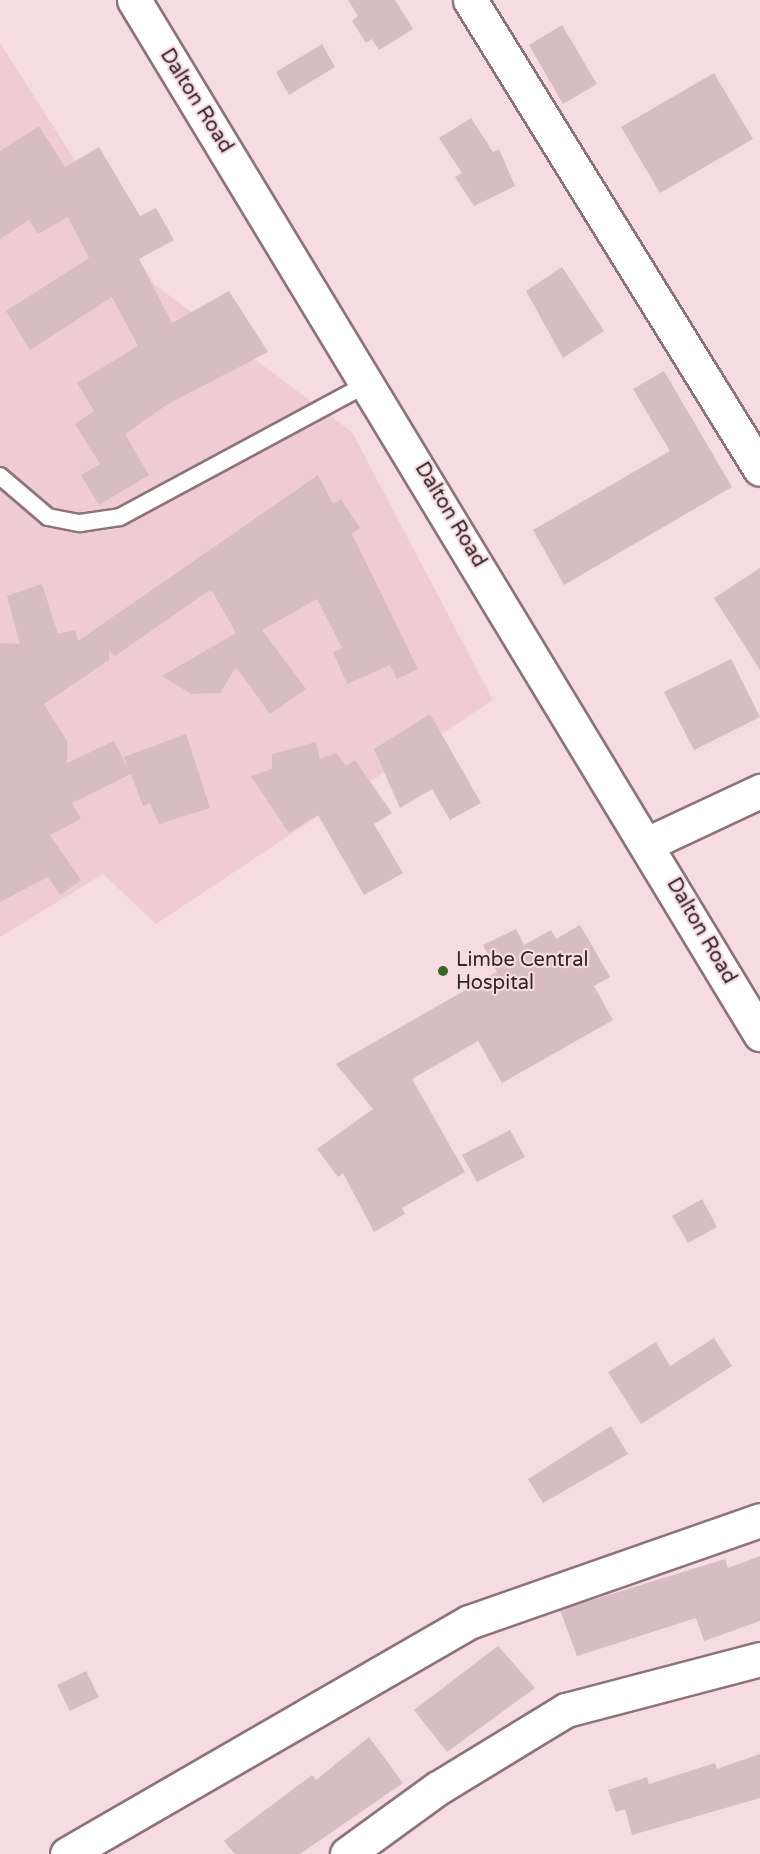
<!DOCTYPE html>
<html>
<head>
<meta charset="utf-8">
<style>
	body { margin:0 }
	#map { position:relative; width:760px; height:1854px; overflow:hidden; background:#f7dbe2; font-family:"Varela Round",sans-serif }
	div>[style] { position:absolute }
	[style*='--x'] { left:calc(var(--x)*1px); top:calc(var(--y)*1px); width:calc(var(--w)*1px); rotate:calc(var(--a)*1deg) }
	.built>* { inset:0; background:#efccd4 }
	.building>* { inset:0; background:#d8bcc3 }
	.roads { filter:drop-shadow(2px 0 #8d747a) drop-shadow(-2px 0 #8d747a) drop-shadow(0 2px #8d747a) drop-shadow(0 -2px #8d747a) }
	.lane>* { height:16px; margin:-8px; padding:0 8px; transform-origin:8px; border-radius:8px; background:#fff }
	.street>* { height:33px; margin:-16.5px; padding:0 16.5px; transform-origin:16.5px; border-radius:16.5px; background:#fff }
	.secondary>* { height:33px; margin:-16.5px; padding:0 16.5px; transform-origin:16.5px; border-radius:16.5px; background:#fff }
	.dots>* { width:16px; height:16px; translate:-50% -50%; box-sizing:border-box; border:3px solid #f7dbe2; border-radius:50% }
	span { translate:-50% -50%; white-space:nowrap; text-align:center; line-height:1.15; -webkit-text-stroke:4.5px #f7dbe2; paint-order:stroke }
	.street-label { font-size:20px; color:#302528 }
	.poi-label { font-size:20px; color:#302528 }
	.left { translate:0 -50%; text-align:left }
</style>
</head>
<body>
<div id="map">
	<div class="built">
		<i style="clip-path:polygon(0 43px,154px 284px,352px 432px,493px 700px,156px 924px,103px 874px,0 937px)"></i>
	</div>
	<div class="building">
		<i style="clip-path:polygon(348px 0,395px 0,413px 29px,379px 50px,372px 39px,366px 43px,352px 21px,358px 16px)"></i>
		<i style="clip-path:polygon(562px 25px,597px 84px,563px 104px,529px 45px)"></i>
		<i style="clip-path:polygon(322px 44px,335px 67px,289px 95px,276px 72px)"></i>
		<i style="clip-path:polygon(714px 73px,753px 139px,660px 193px,621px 127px)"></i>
		<i style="clip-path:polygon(471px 118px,493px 152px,499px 149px,515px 186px,474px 206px,455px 177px,462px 173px,439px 138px)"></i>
		<i style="clip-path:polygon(39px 126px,65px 167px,99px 147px,140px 216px,156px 208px,174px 240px,139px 259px,172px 323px,229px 291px,268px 352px,168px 404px,125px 434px,149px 475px,99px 505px,81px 475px,100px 464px,75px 424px,94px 411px,77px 383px,138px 346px,112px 297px,30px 350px,6px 311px,89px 258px,68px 217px,38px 234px,29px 220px,0 239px,0 151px)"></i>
		<i style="clip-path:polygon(562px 267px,604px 331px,563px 358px,526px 291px)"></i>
		<i style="clip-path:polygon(664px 371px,732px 487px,564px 585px,533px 530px,670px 451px,633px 389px)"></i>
		<i style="clip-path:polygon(318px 475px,333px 504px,341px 499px,360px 528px,352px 534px,418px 669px,397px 679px,390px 665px,347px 684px,333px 652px,342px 648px,317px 599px,262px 630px,306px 689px,270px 714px,236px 667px,220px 693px,191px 694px,162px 676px,236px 633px,212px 591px,207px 592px,115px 656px,109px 651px,109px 660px,44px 704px,67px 741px,67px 763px,114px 741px,128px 769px,124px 757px,186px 734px,210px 808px,159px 824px,150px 803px,143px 806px,131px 774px,72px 803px,81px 819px,50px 835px,81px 880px,60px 895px,48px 877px,0 902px,0 643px,20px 644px,7px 596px,42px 584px,58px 634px,75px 630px,78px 641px)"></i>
		<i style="clip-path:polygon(760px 568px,760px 670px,714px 598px)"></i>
		<i style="clip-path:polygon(731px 659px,760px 717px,694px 750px,664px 692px)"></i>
		<i style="clip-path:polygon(430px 714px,481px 803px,450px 820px,432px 789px,400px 808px,374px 749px)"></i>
		<i style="clip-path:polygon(316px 742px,320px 759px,336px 753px,346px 766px,355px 760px,392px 813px,374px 824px,403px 873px,364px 895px,318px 815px,289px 833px,251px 776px,272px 769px,272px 754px)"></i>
		<i style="clip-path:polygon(580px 925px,610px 977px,594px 986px,613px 1020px,502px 1083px,478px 1041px,412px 1079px,465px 1172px,402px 1208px,405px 1214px,374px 1232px,343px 1173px,338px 1177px,317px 1149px,373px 1109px,336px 1064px,497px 972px,483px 945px,516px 929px,524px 945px,551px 930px,556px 939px)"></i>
		<i style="clip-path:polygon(510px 1130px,525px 1157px,477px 1182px,462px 1155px)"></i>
		<i style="clip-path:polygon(702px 1199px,717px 1227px,688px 1243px,672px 1216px)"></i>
		<i style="clip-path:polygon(714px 1338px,732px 1366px,641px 1424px,608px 1372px,656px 1342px,670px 1366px)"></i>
		<i style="clip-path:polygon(611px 1426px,628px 1454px,543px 1503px,528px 1479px)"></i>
		<i style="clip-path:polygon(760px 1556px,760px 1621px,704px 1641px,696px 1618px,577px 1656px,560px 1610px,725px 1559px,728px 1568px)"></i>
		<i style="clip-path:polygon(498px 1646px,535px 1688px,447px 1752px,414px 1710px)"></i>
		<i style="clip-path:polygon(86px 1671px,99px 1697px,70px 1711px,57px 1685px)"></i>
		<i style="clip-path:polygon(369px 1737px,403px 1783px,300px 1854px,235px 1854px,224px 1841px,312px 1775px,316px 1780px)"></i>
		<i style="clip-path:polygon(760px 1754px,760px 1798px,632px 1835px,625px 1809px,616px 1812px,608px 1790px,647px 1777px,649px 1784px,715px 1763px,717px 1769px)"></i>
	</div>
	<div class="roads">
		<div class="lane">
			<i style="--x:0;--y:476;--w:63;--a:40.5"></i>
			<i style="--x:48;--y:517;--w:33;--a:11"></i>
			<i style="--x:80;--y:523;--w:40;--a:-8.5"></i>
			<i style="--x:120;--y:517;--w:283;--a:-28.3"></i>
		</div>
		<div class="street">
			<i style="--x:470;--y:0;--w:551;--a:58.27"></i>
			<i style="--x:649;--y:843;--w:123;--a:-25.1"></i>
			<i style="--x:347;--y:1854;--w:112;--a:-36"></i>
			<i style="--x:438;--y:1788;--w:150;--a:-31.4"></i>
			<i style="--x:566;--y:1710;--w:201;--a:-14.7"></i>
		</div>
		<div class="secondary">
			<i style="--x:134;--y:0;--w:1209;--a:58.81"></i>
			<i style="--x:67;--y:1854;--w:464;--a:-30"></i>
			<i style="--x:469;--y:1622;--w:308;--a:-19.3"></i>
		</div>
	</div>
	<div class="dots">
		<i style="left:443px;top:971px;background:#386625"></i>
	</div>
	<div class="street-label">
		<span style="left:196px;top:101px;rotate:58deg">Dalton Road</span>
		<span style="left:450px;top:515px;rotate:59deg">Dalton Road</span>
		<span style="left:701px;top:931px;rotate:60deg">Dalton Road</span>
	</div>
	<div class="poi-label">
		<span class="left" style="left:456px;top:972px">Limbe Central<br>Hospital</span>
	</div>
</div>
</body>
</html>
